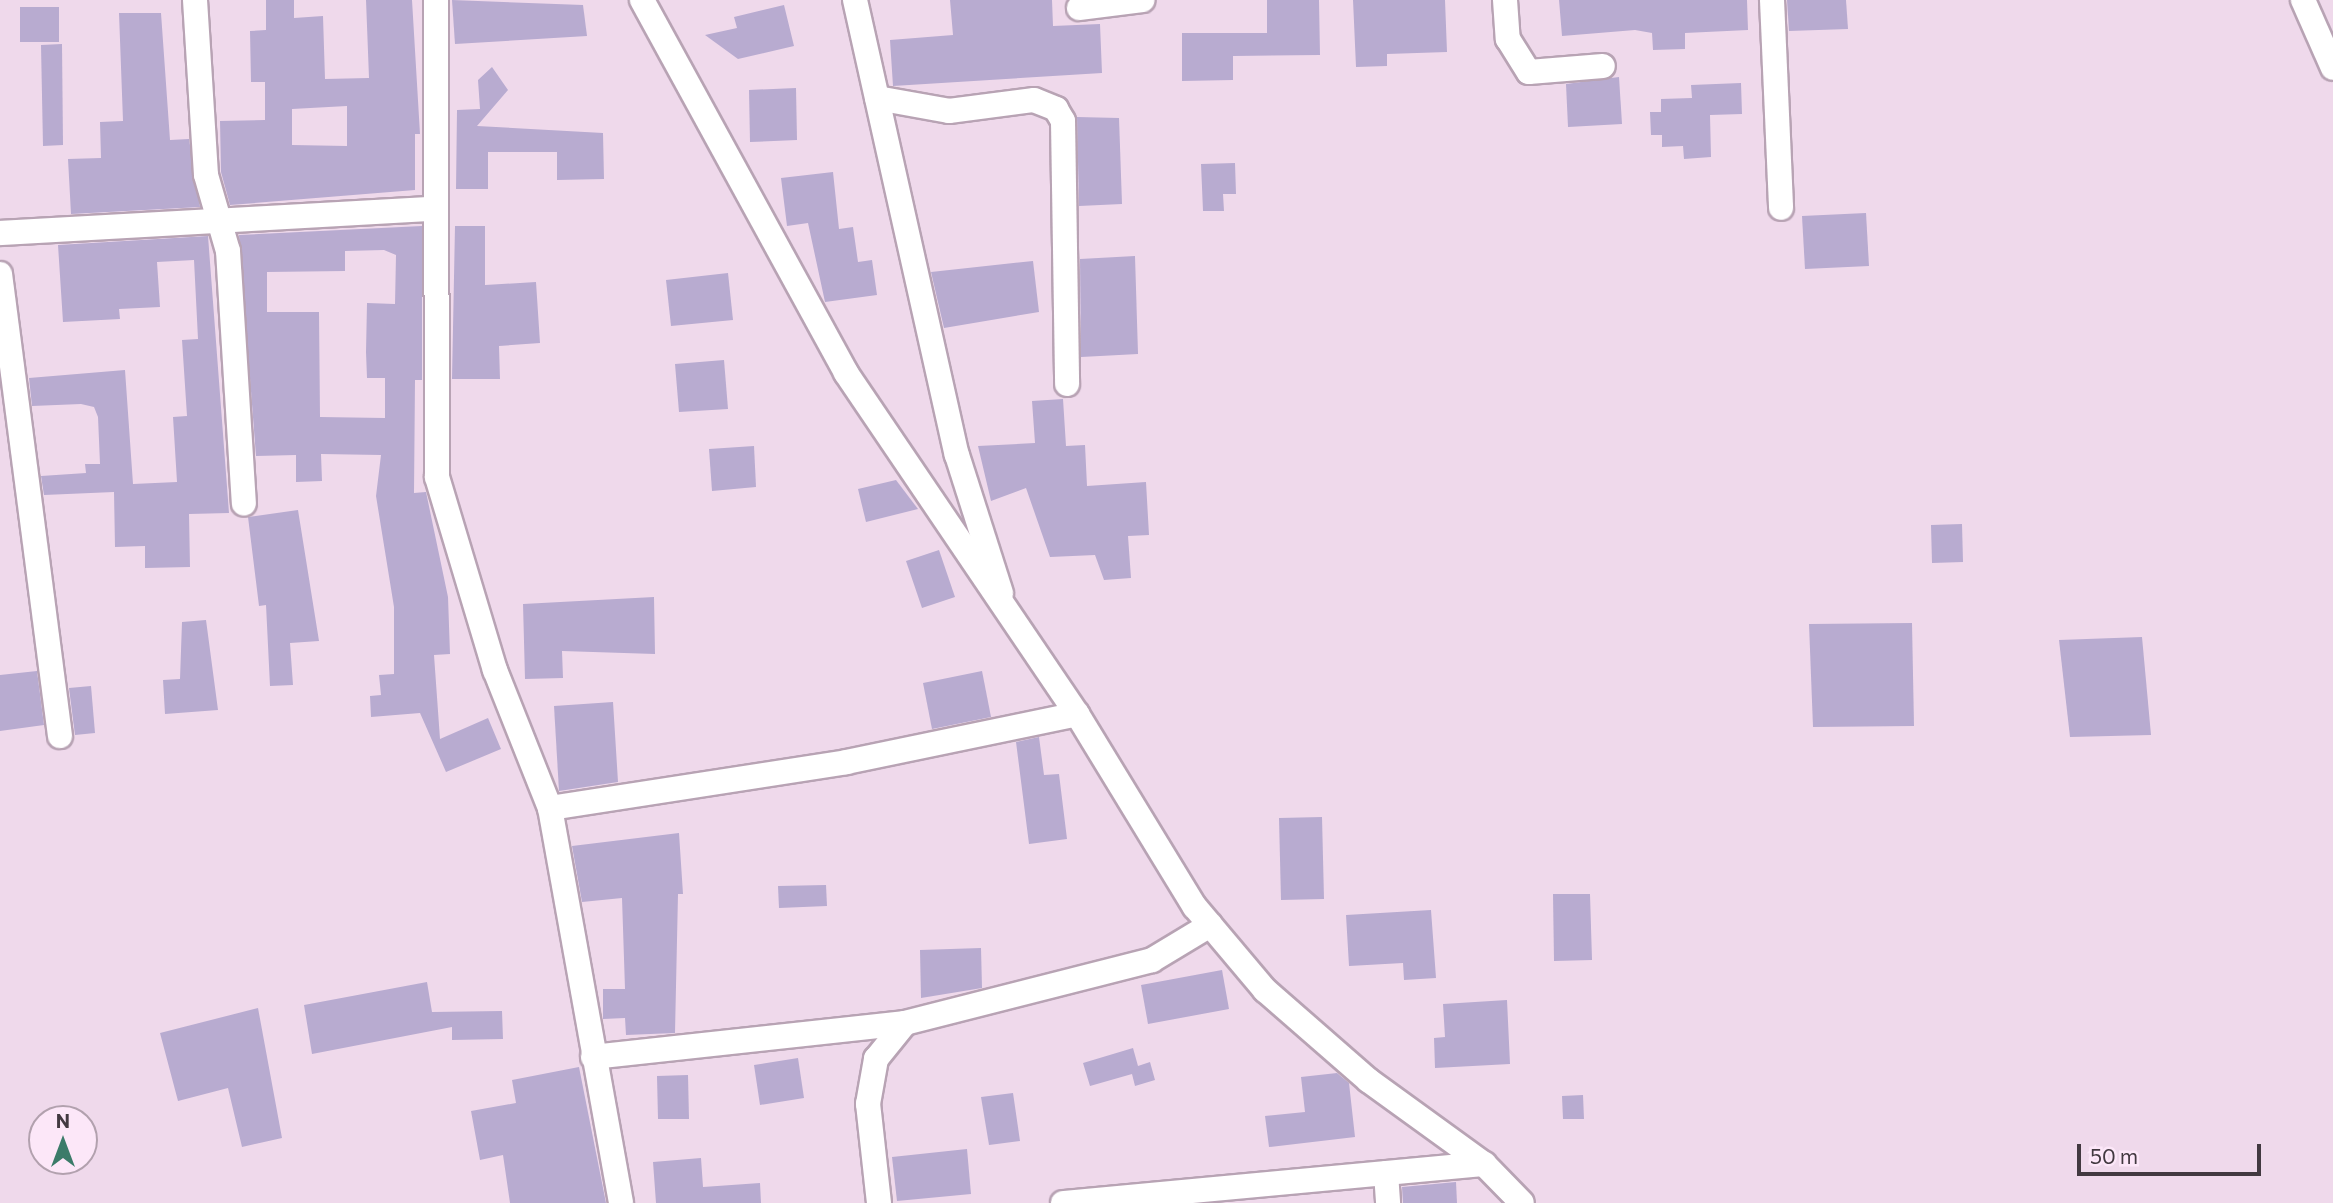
<!DOCTYPE html>
<html>
<head>
<meta charset="utf-8">
<style>
	body { margin:0 }
	#map { position:relative; width:2333px; height:1203px; overflow:hidden; background:#efd9eb; font-family:Commissioner,sans-serif }
	div>[style] { position:absolute }
	[style*='--x'] { left:calc(var(--x)*1px); top:calc(var(--y)*1px); width:calc(var(--w)*1px); rotate:calc(var(--a)*1deg) }
	.building>* { inset:0; background:#b8abd0 }
	.roads { filter:drop-shadow(2px 0 #b8a3b4) drop-shadow(-2px 0 #b8a3b4) drop-shadow(0 2px #b8a3b4) drop-shadow(0 -2px #b8a3b4) }
	.minor>* { height:24px; margin:-12px; padding:0 12px; transform-origin:12px; border-radius:12px; background:#fff }
	span { translate:-50% -50%; white-space:nowrap; text-align:center; line-height:1.15; -webkit-text-stroke:7px #fce7f8; paint-order:stroke }
	.north { position:absolute; left:28px; top:1105px; width:70px; height:70px; box-sizing:border-box; background:#fce7f8; border:2px solid #b2a1ae; border-radius:50%; rotate:0deg; font-size:19px; font-weight:700; line-height:28px; text-align:center; color:#423940 }
	.north::after { content:''; display:block; margin:auto; width:24px; height:32px; background:#3b7b69; clip-path:polygon(50% 0,100% 100%,50% 72%,0 100%) }
	.scale { position:absolute; left:2077px; top:1144px; width:184px; height:32px; box-sizing:border-box; border:4px solid #423940; border-top:0; padding-left:9px; font-size:21px; line-height:24px; white-space:nowrap; color:#423940; -webkit-text-stroke:5px #fce7f8; paint-order:stroke }
</style>
</head>
<body>
<div id="map">
	<div class="building">
		<i style="clip-path:polygon(evenodd,266px 0,294px 0,294px 18px,323px 16px,325px 79px,369px 78px,366px 0,412px 0,420px 134px,415px 134px,415px 190px,230px 205px,221px 172px,220px 121px,265px 120px,265px 82px,251px 82px,250px 31px,266px 30px,266px 0,347px 106px,347px 146px,292px 145px,292px 109px,347px 106px)"></i>
		<i style="clip-path:polygon(452px 0,583px 5px,587px 36px,455px 44px)"></i>
		<i style="clip-path:polygon(950px 0,1052px 0,1053px 26px,1100px 24px,1102px 73px,893px 86px,890px 40px,953px 35px)"></i>
		<i style="clip-path:polygon(1267px 0,1319px 0,1320px 55px,1233px 56px,1233px 80px,1182px 81px,1182px 33px,1267px 33px)"></i>
		<i style="clip-path:polygon(1353px 0,1445px 0,1447px 52px,1387px 54px,1387px 66px,1356px 67px)"></i>
		<i style="clip-path:polygon(1559px 0,1747px 0,1748px 30px,1685px 33px,1685px 49px,1653px 50px,1652px 33px,1635px 30px,1562px 36px)"></i>
		<i style="clip-path:polygon(1787px 0,1846px 0,1848px 29px,1789px 31px)"></i>
		<i style="clip-path:polygon(784px 5px,794px 46px,738px 59px,705px 35px,737px 28px,734px 17px)"></i>
		<i style="clip-path:polygon(20px 7px,59px 7px,59px 42px,20px 42px)"></i>
		<i style="clip-path:polygon(119px 13px,161px 13px,170px 140px,189px 139px,200px 207px,71px 214px,68px 159px,101px 158px,100px 122px,123px 121px)"></i>
		<i style="clip-path:polygon(62px 44px,63px 145px,43px 146px,41px 45px)"></i>
		<i style="clip-path:polygon(492px 67px,508px 90px,477px 126px,603px 133px,604px 179px,557px 180px,557px 152px,488px 152px,488px 189px,456px 189px,457px 110px,480px 109px,478px 80px)"></i>
		<i style="clip-path:polygon(1619px 77px,1622px 124px,1568px 127px,1566px 84px)"></i>
		<i style="clip-path:polygon(1741px 83px,1742px 114px,1710px 115px,1711px 157px,1684px 159px,1683px 146px,1662px 147px,1662px 135px,1651px 135px,1650px 112px,1661px 112px,1661px 99px,1692px 98px,1691px 85px)"></i>
		<i style="clip-path:polygon(796px 88px,797px 140px,750px 142px,749px 90px)"></i>
		<i style="clip-path:polygon(1077px 117px,1119px 118px,1122px 204px,1079px 206px)"></i>
		<i style="clip-path:polygon(1235px 163px,1236px 194px,1223px 194px,1224px 211px,1203px 211px,1201px 164px)"></i>
		<i style="clip-path:polygon(833px 172px,839px 229px,853px 227px,858px 262px,872px 260px,877px 295px,825px 302px,808px 223px,787px 226px,781px 178px)"></i>
		<i style="clip-path:polygon(1866px 213px,1869px 266px,1805px 269px,1802px 216px)"></i>
		<i style="clip-path:polygon(evenodd,422px 226px,422px 380px,415px 380px,414px 493px,426px 492px,448px 597px,450px 654px,434px 655px,440px 739px,488px 718px,501px 749px,446px 772px,420px 713px,371px 717px,370px 696px,381px 695px,379px 675px,394px 674px,394px 607px,376px 496px,381px 455px,321px 454px,322px 481px,296px 482px,296px 455px,256px 456px,239px 235px,422px 226px,384px 250px,396px 255px,395px 304px,367px 303px,366px 352px,367px 378px,385px 378px,385px 418px,320px 417px,319px 312px,267px 312px,267px 272px,345px 271px,345px 251px,384px 250px)"></i>
		<i style="clip-path:polygon(455px 226px,485px 226px,485px 285px,536px 282px,540px 343px,499px 346px,500px 379px,452px 379px)"></i>
		<i style="clip-path:polygon(208px 236px,229px 513px,189px 514px,190px 567px,145px 568px,145px 546px,115px 547px,114px 492px,44px 495px,41px 476px,86px 473px,85px 464px,100px 464px,98px 417px,94px 407px,81px 404px,32px 406px,29px 378px,125px 370px,133px 484px,177px 482px,173px 417px,187px 416px,182px 340px,198px 339px,194px 260px,157px 262px,160px 307px,119px 309px,120px 319px,63px 322px,58px 245px)"></i>
		<i style="clip-path:polygon(1135px 256px,1138px 354px,1081px 357px,1080px 259px)"></i>
		<i style="clip-path:polygon(1033px 261px,1039px 312px,944px 328px,931px 272px)"></i>
		<i style="clip-path:polygon(728px 273px,733px 320px,671px 326px,666px 280px)"></i>
		<i style="clip-path:polygon(724px 360px,728px 409px,679px 412px,675px 364px)"></i>
		<i style="clip-path:polygon(1063px 399px,1066px 446px,1085px 445px,1087px 486px,1146px 482px,1149px 535px,1128px 536px,1131px 578px,1104px 580px,1095px 555px,1050px 557px,1026px 488px,991px 501px,978px 446px,1035px 443px,1032px 401px)"></i>
		<i style="clip-path:polygon(754px 446px,756px 487px,712px 491px,709px 449px)"></i>
		<i style="clip-path:polygon(896px 480px,918px 509px,866px 522px,858px 489px)"></i>
		<i style="clip-path:polygon(298px 510px,319px 641px,290px 643px,293px 685px,270px 686px,266px 605px,259px 606px,248px 517px)"></i>
		<i style="clip-path:polygon(1962px 524px,1963px 562px,1932px 563px,1931px 525px)"></i>
		<i style="clip-path:polygon(939px 550px,955px 597px,922px 608px,906px 561px)"></i>
		<i style="clip-path:polygon(654px 597px,655px 654px,562px 651px,563px 678px,525px 679px,523px 604px)"></i>
		<i style="clip-path:polygon(206px 620px,218px 710px,165px 714px,163px 680px,180px 679px,182px 622px)"></i>
		<i style="clip-path:polygon(1912px 623px,1914px 726px,1813px 727px,1809px 624px)"></i>
		<i style="clip-path:polygon(2142px 637px,2151px 735px,2070px 737px,2059px 640px)"></i>
		<i style="clip-path:polygon(37px 671px,44px 725px,0 731px,0 675px)"></i>
		<i style="clip-path:polygon(982px 671px,991px 717px,932px 729px,923px 683px)"></i>
		<i style="clip-path:polygon(91px 686px,95px 733px,75px 735px,69px 688px)"></i>
		<i style="clip-path:polygon(613px 702px,618px 782px,559px 791px,554px 706px)"></i>
		<i style="clip-path:polygon(1039px 737px,1044px 775px,1059px 774px,1067px 839px,1029px 844px,1016px 742px)"></i>
		<i style="clip-path:polygon(1322px 817px,1324px 899px,1281px 900px,1279px 818px)"></i>
		<i style="clip-path:polygon(679px 833px,683px 894px,678px 894px,675px 1033px,626px 1035px,625px 1018px,603px 1019px,603px 989px,625px 989px,622px 898px,582px 902px,572px 846px)"></i>
		<i style="clip-path:polygon(826px 885px,827px 906px,779px 908px,778px 886px)"></i>
		<i style="clip-path:polygon(1553px 894px,1590px 894px,1592px 960px,1554px 961px)"></i>
		<i style="clip-path:polygon(1431px 910px,1436px 978px,1404px 980px,1403px 963px,1349px 966px,1346px 915px)"></i>
		<i style="clip-path:polygon(981px 948px,982px 988px,921px 998px,920px 950px)"></i>
		<i style="clip-path:polygon(1222px 970px,1229px 1009px,1148px 1024px,1141px 985px)"></i>
		<i style="clip-path:polygon(427px 982px,432px 1012px,502px 1011px,503px 1039px,452px 1040px,452px 1027px,312px 1054px,304px 1005px)"></i>
		<i style="clip-path:polygon(1507px 1000px,1510px 1064px,1435px 1068px,1434px 1038px,1445px 1037px,1443px 1004px)"></i>
		<i style="clip-path:polygon(258px 1008px,282px 1138px,242px 1147px,228px 1088px,178px 1101px,160px 1033px)"></i>
		<i style="clip-path:polygon(1133px 1048px,1138px 1066px,1150px 1062px,1155px 1080px,1135px 1086px,1132px 1074px,1090px 1086px,1083px 1063px)"></i>
		<i style="clip-path:polygon(798px 1058px,804px 1098px,760px 1105px,754px 1065px)"></i>
		<i style="clip-path:polygon(579px 1067px,606px 1203px,510px 1203px,503px 1155px,480px 1160px,471px 1111px,516px 1103px,512px 1080px)"></i>
		<i style="clip-path:polygon(1337px 1073px,1349px 1083px,1355px 1137px,1269px 1147px,1265px 1116px,1305px 1112px,1301px 1077px)"></i>
		<i style="clip-path:polygon(688px 1075px,689px 1119px,658px 1119px,657px 1076px)"></i>
		<i style="clip-path:polygon(1013px 1093px,1020px 1141px,989px 1145px,981px 1097px)"></i>
		<i style="clip-path:polygon(1583px 1095px,1584px 1119px,1563px 1119px,1562px 1096px)"></i>
		<i style="clip-path:polygon(967px 1149px,971px 1194px,897px 1201px,892px 1157px)"></i>
		<i style="clip-path:polygon(701px 1158px,703px 1187px,760px 1183px,761px 1203px,656px 1203px,653px 1162px)"></i>
		<i style="clip-path:polygon(1456px 1182px,1457px 1203px,1403px 1203px,1402px 1187px)"></i>
	</div>
	<div class="roads">
		<div class="minor">
			<i style="--x:195;--y:0;--w:175;--a:86.4"></i>
			<i style="--x:206;--y:175;--w:79;--a:73.9"></i>
			<i style="--x:228;--y:251;--w:253;--a:86.4"></i>
			<i style="--x:436;--y:0;--w:477;--a:89.9"></i>
			<i style="--x:437;--y:477;--w:202;--a:73.3"></i>
			<i style="--x:495;--y:670;--w:149;--a:68.3"></i>
			<i style="--x:550;--y:808;--w:401;--a:79.8"></i>
			<i style="--x:642;--y:0;--w:425;--a:61.3"></i>
			<i style="--x:846;--y:373;--w:412;--a:55.9"></i>
			<i style="--x:1077;--y:714;--w:226;--a:58.6"></i>
			<i style="--x:1195;--y:907;--w:109;--a:49.9"></i>
			<i style="--x:1265;--y:990;--w:137;--a:41.1"></i>
			<i style="--x:1368;--y:1080;--w:143;--a:35.9"></i>
			<i style="--x:1484;--y:1164;--w:54;--a:45.7"></i>
			<i style="--x:855;--y:0;--w:466;--a:77.4"></i>
			<i style="--x:957;--y:455;--w:145;--a:72.3"></i>
			<i style="--x:1505;--y:0;--w:39;--a:86"></i>
			<i style="--x:1508;--y:39;--w:39;--a:58"></i>
			<i style="--x:1529;--y:72;--w:74;--a:-4.6"></i>
			<i style="--x:1772;--y:0;--w:208;--a:87.5"></i>
			<i style="--x:2303;--y:0;--w:74;--a:66.2"></i>
			<i style="--x:1079;--y:8;--w:64;--a:-7.2"></i>
			<i style="--x:877;--y:98;--w:73;--a:10.2"></i>
			<i style="--x:949;--y:111;--w:86;--a:-7.4"></i>
			<i style="--x:1034;--y:100;--w:24;--a:22"></i>
			<i style="--x:1056;--y:109;--w:14;--a:60"></i>
			<i style="--x:1063;--y:121;--w:263;--a:89.1"></i>
			<i style="--x:0;--y:233;--w:435;--a:-3.2"></i>
			<i style="--x:0;--y:274;--w:466;--a:82.6"></i>
			<i style="--x:550;--y:808;--w:300;--a:-8.8"></i>
			<i style="--x:846;--y:762;--w:236;--a:-11.7"></i>
			<i style="--x:593;--y:1057;--w:314;--a:-6.2"></i>
			<i style="--x:1386;--y:1173;--w:30;--a:86"></i>
			<i style="--x:879;--y:1203;--w:100;--a:-96.3"></i>
			<i style="--x:868;--y:1104;--w:46;--a:-79.9"></i>
			<i style="--x:876;--y:1059;--w:46;--a:-51.1"></i>
			<i style="--x:905;--y:1023;--w:255;--a:-14.3"></i>
			<i style="--x:1152;--y:960;--w:68;--a:-31.1"></i>
			<i style="--x:1063;--y:1203;--w:423;--a:-5.3"></i>
		</div>
	</div>
	<div class="north">N</div>
	<div class="scale">50 m</div>
</div>
</body>
</html>
